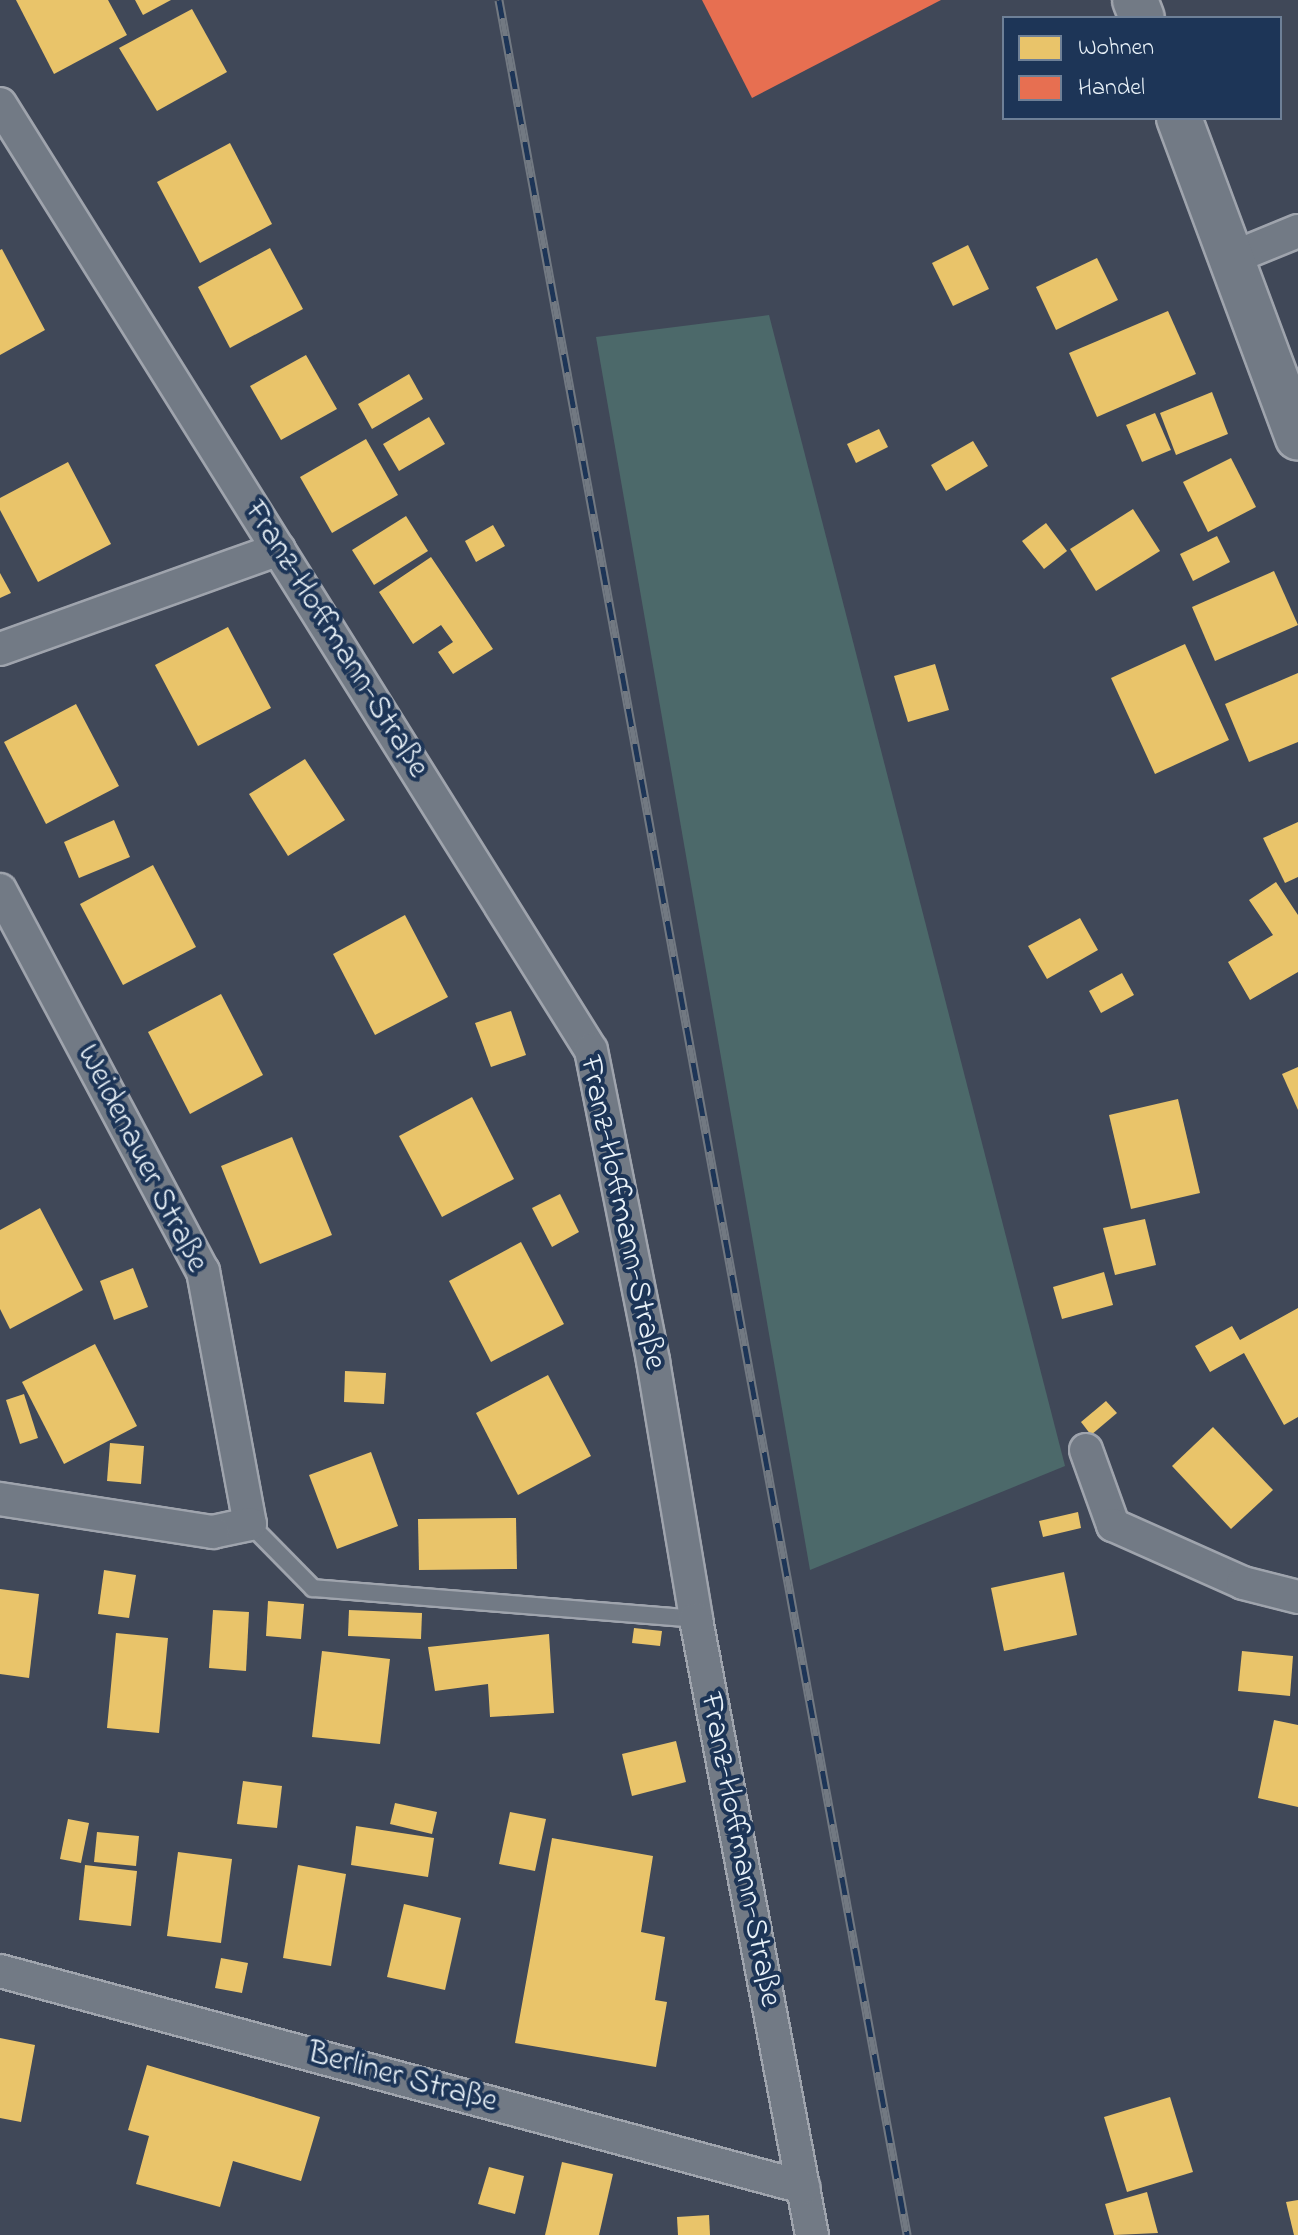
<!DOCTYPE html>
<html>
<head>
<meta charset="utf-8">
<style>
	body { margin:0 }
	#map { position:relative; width:1298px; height:2235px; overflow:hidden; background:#404858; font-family:"Indie Flower",sans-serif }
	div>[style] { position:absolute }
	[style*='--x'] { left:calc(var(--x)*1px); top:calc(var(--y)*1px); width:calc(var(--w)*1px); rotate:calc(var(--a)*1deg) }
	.green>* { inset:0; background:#4c696a }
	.homes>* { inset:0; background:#e9c46a }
	.shops>* { inset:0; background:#e76f51 }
	.roads { filter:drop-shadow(2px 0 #9fa4ad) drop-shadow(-2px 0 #9fa4ad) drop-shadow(0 2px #9fa4ad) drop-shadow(0 -2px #9fa4ad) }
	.lane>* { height:16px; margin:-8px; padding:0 8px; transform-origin:8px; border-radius:8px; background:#727a85 }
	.street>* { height:32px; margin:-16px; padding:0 16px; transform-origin:16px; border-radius:16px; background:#727a85 }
	.secondary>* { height:44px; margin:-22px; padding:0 22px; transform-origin:22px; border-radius:22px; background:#727a85 }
	.rail>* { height:9px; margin-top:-4.5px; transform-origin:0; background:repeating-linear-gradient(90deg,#1d3557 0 18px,#727982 0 36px); box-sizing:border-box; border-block:2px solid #727982 }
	span { translate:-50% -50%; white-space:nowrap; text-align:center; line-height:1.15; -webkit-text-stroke:8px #1d3557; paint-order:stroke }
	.street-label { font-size:32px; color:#e8f1f8 }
	.legend { position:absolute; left:1002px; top:16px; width:280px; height:104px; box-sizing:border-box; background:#1d3557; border:2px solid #6e8097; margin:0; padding:10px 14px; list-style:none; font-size:24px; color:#e8f1f8 }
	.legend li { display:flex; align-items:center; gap:16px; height:40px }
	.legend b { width:40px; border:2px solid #6e8097 }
</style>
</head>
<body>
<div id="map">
	<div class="green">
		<i style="clip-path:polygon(769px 315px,1065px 1466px,810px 1570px,596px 337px)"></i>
	</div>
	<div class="homes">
		<i style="clip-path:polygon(16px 0,108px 0,127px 35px,54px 74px)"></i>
		<i style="clip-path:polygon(135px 0,171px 0,143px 15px)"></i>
		<i style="clip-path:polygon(192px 9px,227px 72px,157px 111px,119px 48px)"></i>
		<i style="clip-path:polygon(230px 143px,272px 224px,200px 263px,157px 182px)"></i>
		<i style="clip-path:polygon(968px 245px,989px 289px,953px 306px,932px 263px)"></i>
		<i style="clip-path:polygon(270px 248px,303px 309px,230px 348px,198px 287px)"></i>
		<i style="clip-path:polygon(2px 249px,45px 330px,0 355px,0 250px)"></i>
		<i style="clip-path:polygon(1097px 258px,1118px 300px,1056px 330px,1036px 287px)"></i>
		<i style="clip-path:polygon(1168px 311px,1196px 374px,1097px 417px,1069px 353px)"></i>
		<i style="clip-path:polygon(306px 355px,337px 409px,281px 440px,250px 386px)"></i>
		<i style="clip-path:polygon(409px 374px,423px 399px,372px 429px,358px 404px)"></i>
		<i style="clip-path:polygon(1212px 392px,1228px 434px,1176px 455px,1160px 413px)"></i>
		<i style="clip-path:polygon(1155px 413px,1171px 450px,1142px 462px,1126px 425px)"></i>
		<i style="clip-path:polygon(429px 417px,445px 444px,399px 471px,383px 444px)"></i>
		<i style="clip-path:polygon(879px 429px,888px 447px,856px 463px,847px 444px)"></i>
		<i style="clip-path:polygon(366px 439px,398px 495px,332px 533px,300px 477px)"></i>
		<i style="clip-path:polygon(973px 441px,988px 466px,946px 491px,931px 465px)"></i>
		<i style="clip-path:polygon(1231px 458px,1256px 507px,1208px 532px,1183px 482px)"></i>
		<i style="clip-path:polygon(68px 462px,111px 544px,38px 582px,0 510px,0 498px)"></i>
		<i style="clip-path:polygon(1133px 509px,1160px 551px,1096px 591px,1070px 549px)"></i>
		<i style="clip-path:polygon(406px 516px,428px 551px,374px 585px,352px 550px)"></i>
		<i style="clip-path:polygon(1046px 523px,1067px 551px,1044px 569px,1022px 541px)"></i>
		<i style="clip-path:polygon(493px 525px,505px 546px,476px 562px,465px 541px)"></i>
		<i style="clip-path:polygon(1217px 536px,1230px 562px,1193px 581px,1180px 554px)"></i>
		<i style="clip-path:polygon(431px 557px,493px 649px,453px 674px,438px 652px,453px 642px,441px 625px,413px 644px,379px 592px)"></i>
		<i style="clip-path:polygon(1274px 571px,1298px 625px,1215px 661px,1192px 607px)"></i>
		<i style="clip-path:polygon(0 573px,11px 593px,0 598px)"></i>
		<i style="clip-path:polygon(228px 627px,271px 708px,198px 746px,155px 665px)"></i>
		<i style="clip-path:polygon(1185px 644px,1229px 740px,1155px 774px,1111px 678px)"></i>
		<i style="clip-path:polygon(935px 664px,949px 710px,908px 722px,894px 676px)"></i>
		<i style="clip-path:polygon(1298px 673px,1298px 742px,1249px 762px,1225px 704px)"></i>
		<i style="clip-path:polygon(76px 704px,119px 786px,46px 824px,4px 742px)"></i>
		<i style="clip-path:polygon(305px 759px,345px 820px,288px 856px,249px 794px)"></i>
		<i style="clip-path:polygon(114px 820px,130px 857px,79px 878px,64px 842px)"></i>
		<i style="clip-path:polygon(1298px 822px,1298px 877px,1285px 883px,1263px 838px)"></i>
		<i style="clip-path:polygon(153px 865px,196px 947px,123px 985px,80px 904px)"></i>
		<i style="clip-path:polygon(1276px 882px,1298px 915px,1298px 972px,1250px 1000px,1228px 962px,1273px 935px,1249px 900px)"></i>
		<i style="clip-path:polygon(405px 915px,448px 997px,375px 1035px,333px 954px)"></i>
		<i style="clip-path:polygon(1080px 918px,1098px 950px,1047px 979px,1028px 946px)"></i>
		<i style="clip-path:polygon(1122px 973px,1134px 995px,1101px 1013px,1089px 991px)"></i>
		<i style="clip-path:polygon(221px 994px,263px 1075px,190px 1114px,148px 1032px)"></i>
		<i style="clip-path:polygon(511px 1011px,526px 1055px,491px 1067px,475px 1023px)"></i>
		<i style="clip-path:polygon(1298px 1067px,1298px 1110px,1282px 1074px)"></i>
		<i style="clip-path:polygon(472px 1097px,514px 1179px,442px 1217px,399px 1136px)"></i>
		<i style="clip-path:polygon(1178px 1099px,1200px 1193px,1131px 1209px,1109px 1115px)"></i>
		<i style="clip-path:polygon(292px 1137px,332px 1235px,260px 1264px,221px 1166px)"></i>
		<i style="clip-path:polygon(560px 1194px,579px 1232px,552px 1247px,532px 1208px)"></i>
		<i style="clip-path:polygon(40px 1208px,83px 1290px,10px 1329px,0 1309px,0 1230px)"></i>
		<i style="clip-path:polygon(1145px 1219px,1156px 1265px,1115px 1275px,1103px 1228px)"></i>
		<i style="clip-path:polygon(521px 1242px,564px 1324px,491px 1362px,449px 1281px)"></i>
		<i style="clip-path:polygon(133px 1268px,148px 1307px,114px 1320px,100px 1281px)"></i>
		<i style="clip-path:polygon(1104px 1272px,1113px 1305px,1062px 1319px,1053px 1287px)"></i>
		<i style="clip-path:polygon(1298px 1308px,1298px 1417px,1284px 1425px,1244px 1353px,1210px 1372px,1195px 1346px,1232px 1326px,1240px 1340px)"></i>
		<i style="clip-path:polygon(95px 1344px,137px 1426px,64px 1464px,22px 1382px)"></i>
		<i style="clip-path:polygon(345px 1371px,386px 1373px,384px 1404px,344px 1402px)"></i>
		<i style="clip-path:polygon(548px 1375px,591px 1456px,518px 1495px,476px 1413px)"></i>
		<i style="clip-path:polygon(24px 1394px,38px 1438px,20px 1444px,6px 1400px)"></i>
		<i style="clip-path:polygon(1106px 1401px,1117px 1413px,1091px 1435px,1081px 1422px)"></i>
		<i style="clip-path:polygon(1213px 1427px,1273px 1490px,1231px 1529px,1172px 1466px)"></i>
		<i style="clip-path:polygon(110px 1443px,144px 1446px,141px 1484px,107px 1481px)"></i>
		<i style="clip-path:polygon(371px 1452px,398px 1526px,337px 1549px,309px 1475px)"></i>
		<i style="clip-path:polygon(1078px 1512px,1081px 1528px,1043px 1537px,1039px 1521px)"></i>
		<i style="clip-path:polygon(516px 1518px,517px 1569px,419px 1570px,418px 1519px)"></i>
		<i style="clip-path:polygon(104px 1570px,136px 1575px,129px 1618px,98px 1614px)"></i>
		<i style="clip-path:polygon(1064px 1572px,1077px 1635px,1004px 1651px,991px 1588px)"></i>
		<i style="clip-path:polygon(0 1589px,39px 1594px,29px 1678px,0 1674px)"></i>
		<i style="clip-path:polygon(268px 1601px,304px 1604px,301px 1639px,266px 1636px)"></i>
		<i style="clip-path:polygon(213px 1610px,249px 1612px,246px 1671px,209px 1668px)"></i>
		<i style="clip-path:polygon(349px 1610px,422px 1613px,421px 1639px,348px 1636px)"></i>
		<i style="clip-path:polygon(634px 1628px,662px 1631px,660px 1646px,632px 1643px)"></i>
		<i style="clip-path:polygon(116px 1633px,168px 1638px,159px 1733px,107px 1728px)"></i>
		<i style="clip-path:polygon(549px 1634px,554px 1713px,490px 1717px,488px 1684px,435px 1691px,428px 1647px)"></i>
		<i style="clip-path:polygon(322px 1651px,390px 1659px,380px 1744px,312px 1737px)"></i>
		<i style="clip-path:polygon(1242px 1651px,1293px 1656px,1290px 1696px,1238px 1691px)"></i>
		<i style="clip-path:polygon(1274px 1720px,1298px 1725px,1298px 1807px,1258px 1798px)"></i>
		<i style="clip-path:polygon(676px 1741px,686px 1782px,632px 1796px,622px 1754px)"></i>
		<i style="clip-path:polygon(243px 1781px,282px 1786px,277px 1828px,237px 1824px)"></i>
		<i style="clip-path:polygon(395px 1803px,437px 1812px,432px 1834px,390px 1824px)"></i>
		<i style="clip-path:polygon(510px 1812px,546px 1819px,535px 1871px,499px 1864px)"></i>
		<i style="clip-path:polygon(68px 1819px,89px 1823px,81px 1863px,60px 1859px)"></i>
		<i style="clip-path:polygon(356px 1826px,434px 1838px,428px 1877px,351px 1865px)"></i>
		<i style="clip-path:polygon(97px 1832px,139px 1836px,136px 1866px,94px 1862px)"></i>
		<i style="clip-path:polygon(552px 1838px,653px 1856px,641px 1932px,665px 1937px,655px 2000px,667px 2002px,656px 2067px,515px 2043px)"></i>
		<i style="clip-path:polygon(178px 1852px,232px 1859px,221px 1943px,167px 1936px)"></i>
		<i style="clip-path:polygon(85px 1865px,137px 1871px,131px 1926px,79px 1920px)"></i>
		<i style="clip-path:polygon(298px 1865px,346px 1874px,331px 1966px,283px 1958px)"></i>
		<i style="clip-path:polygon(404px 1904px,461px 1918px,445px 1990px,387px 1977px)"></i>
		<i style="clip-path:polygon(221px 1958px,248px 1963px,242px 1993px,215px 1988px)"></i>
		<i style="clip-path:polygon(0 2038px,35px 2045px,21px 2122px,0 2118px)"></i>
		<i style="clip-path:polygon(147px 2065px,320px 2117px,301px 2181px,233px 2161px,220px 2207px,136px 2184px,149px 2136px,128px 2130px)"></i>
		<i style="clip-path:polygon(1170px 2097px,1193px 2172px,1127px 2192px,1104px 2117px)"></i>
		<i style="clip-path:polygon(562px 2162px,613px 2174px,599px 2235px,545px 2235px)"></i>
		<i style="clip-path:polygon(489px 2167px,524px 2176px,515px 2214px,478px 2204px)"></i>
		<i style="clip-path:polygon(1147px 2192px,1158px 2233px,1114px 2235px,1105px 2204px)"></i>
		<i style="clip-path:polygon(1298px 2200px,1298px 2235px,1294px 2235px,1286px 2202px)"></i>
		<i style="clip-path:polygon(709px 2215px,710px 2235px,678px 2235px,677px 2217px)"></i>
	</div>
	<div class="shops">
		<i style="clip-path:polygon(702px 0,941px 0,752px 98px)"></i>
	</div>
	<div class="roads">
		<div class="lane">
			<i style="--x:250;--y:1524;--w:90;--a:45.5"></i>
			<i style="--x:313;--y:1588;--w:384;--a:4.6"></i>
		</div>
		<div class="street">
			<i style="--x:0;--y:104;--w:1115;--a:58.01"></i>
			<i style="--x:591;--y:1050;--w:317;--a:78.7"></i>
			<i style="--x:653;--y:1361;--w:262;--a:80.5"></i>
			<i style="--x:696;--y:1619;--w:627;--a:79.34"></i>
			<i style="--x:1232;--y:258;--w:71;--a:-22.2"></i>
			<i style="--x:0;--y:649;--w:296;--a:-19.7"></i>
			<i style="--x:0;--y:890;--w:432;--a:62"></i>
			<i style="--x:203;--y:1271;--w:257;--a:79.5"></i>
			<i style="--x:250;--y:1524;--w:38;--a:168"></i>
			<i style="--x:213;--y:1532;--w:216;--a:-171.2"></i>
			<i style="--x:1086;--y:1450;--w:80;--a:70.2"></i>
			<i style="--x:1113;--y:1525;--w:142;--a:24"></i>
			<i style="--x:1243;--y:1583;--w:57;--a:14.3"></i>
			<i style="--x:0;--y:1971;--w:832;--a:15.06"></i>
		</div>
		<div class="secondary">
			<i style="--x:1135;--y:0;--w:19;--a:69"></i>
			<i style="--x:1179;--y:118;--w:341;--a:69.6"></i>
		</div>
	</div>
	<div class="rail">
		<i style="--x:499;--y:0;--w:2272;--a:79.65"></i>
	</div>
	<div class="street-label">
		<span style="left:335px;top:640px;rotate:58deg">Franz-Hoffmann-Straße</span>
		<span style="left:141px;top:1159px;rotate:63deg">Weidenauer Straße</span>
		<span style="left:621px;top:1213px;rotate:78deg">Franz-Hoffmann-Straße</span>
		<span style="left:739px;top:1850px;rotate:79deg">Franz-Hoffmann-Straße</span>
		<span style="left:402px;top:2079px;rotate:15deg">Berliner Straße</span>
	</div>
	<ul class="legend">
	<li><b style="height:22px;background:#e9c46a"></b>Wohnen</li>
	<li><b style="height:22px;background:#e76f51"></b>Handel</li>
	</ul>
</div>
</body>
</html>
